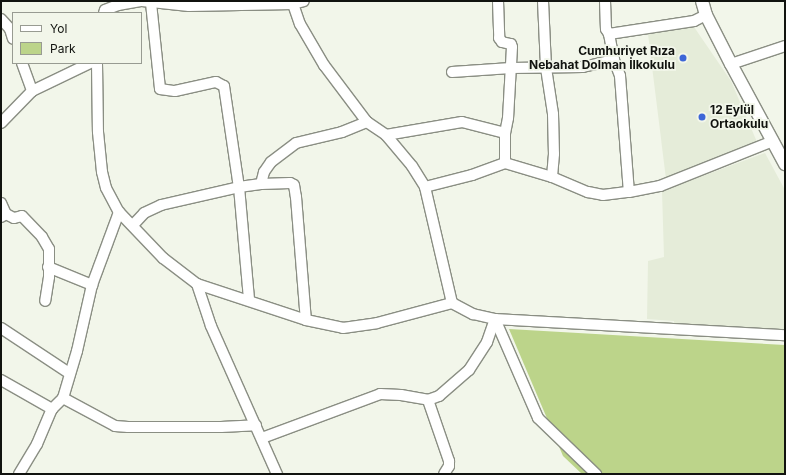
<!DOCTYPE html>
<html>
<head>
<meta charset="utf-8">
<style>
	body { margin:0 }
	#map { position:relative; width:786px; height:475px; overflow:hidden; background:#f2f6ea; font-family:Inter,sans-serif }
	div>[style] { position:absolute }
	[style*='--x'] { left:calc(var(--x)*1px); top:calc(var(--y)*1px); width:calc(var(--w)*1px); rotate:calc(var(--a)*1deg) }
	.built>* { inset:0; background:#e5ecd9 }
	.green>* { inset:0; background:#bcd48a }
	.roads { filter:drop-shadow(1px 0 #8a8e83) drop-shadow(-1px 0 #8a8e83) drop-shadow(0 1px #8a8e83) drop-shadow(0 -1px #8a8e83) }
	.minor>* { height:10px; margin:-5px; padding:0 5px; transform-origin:5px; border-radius:5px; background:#fff }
	.major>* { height:12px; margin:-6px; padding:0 6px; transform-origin:6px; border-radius:6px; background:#fff }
	.dots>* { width:11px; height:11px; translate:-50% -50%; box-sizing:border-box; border:2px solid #f2f6ea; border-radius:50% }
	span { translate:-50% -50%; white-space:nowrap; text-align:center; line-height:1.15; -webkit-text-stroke:3.5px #f2f6ea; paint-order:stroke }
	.poi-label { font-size:12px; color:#11130f; font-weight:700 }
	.right { translate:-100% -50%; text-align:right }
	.left { translate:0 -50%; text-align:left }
	.frame { position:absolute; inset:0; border:2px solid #11130f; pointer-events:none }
	.legend { position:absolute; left:12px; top:12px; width:130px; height:52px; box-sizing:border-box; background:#f2f6ea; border:1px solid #989b92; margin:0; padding:5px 7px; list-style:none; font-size:12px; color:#11130f }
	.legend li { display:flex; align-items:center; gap:8px; height:20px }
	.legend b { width:20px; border:1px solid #989b92 }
</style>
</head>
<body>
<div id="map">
	<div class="built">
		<i style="clip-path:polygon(692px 24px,731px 81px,757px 142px,666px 179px,648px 34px)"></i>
		<i style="clip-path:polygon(765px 153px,785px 190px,785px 335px,674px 329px,674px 321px,647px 319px,648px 261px,664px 257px,662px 191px)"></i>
	</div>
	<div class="green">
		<i style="clip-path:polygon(509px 329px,785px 345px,785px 474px,582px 474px,563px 456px)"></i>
	</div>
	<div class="roads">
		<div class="minor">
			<i style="--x:142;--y:1;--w:47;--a:6.1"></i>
			<i style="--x:189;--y:6;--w:104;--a:-1.1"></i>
			<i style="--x:293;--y:4;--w:11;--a:-15"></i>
			<i style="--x:498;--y:1;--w:37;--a:88"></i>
			<i style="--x:499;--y:38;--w:5;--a:53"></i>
			<i style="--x:502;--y:42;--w:9;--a:13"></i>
			<i style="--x:511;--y:44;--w:3;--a:72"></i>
			<i style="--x:512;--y:47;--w:71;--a:93.2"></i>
			<i style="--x:508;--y:118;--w:15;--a:101"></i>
			<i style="--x:505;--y:133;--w:30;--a:90"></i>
			<i style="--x:543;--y:1;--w:67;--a:87.4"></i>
			<i style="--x:546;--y:68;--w:47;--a:81.3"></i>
			<i style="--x:553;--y:114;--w:40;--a:88.6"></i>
			<i style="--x:554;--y:154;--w:23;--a:95"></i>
			<i style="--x:605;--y:1;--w:28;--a:88"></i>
			<i style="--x:606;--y:29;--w:6;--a:59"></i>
			<i style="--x:609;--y:34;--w:26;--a:79"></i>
			<i style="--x:614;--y:60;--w:17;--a:69"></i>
			<i style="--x:620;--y:76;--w:116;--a:85.6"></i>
			<i style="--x:151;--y:3;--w:86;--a:84"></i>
			<i style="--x:160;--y:89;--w:15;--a:8"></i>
			<i style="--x:175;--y:91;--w:42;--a:-12.4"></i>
			<i style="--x:216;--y:82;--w:9;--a:27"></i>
			<i style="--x:224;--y:86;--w:102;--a:81.6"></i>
			<i style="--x:239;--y:187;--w:113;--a:84.9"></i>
			<i style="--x:293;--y:4;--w:21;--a:71"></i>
			<i style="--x:300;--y:24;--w:48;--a:59.7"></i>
			<i style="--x:324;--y:65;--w:71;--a:53"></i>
			<i style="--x:367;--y:122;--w:23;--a:34"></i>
			<i style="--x:386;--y:135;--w:40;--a:50"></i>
			<i style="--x:412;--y:166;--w:25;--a:58"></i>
			<i style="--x:425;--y:187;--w:119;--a:76.9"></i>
			<i style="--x:104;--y:13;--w:3;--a:-72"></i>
			<i style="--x:105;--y:10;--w:14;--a:-21"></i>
			<i style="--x:118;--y:5;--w:23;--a:-10"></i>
			<i style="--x:1;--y:19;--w:13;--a:48"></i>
			<i style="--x:10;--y:29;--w:10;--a:73"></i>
			<i style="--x:609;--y:34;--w:86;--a:-8.7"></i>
			<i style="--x:694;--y:21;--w:13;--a:-27"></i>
			<i style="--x:22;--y:63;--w:30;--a:70"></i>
			<i style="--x:97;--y:63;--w:69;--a:89.2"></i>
			<i style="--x:98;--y:132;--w:40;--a:84.3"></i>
			<i style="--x:102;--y:172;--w:16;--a:76"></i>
			<i style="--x:106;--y:188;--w:27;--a:62"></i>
			<i style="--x:119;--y:212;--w:64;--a:46.3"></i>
			<i style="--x:163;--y:258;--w:43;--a:37.4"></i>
			<i style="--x:197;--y:284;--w:115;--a:18.3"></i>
			<i style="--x:306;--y:320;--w:38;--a:12"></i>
			<i style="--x:343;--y:328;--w:34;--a:-8"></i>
			<i style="--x:377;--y:323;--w:78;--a:-14.9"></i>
			<i style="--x:452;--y:303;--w:24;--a:28"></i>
			<i style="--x:473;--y:314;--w:23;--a:13"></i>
			<i style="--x:495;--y:319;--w:290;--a:3.2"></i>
			<i style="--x:731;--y:64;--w:57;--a:-18.4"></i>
			<i style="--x:452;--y:72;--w:59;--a:-3.9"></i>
			<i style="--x:511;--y:68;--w:72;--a:-0.8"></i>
			<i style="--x:583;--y:67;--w:32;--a:-13"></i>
			<i style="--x:1;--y:123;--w:45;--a:-45.9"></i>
			<i style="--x:32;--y:91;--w:64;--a:-25.8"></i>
			<i style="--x:386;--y:135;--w:77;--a:-9.7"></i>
			<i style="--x:462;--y:122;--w:44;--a:14.3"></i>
			<i style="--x:261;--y:184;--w:12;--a:-76"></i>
			<i style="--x:264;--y:172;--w:12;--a:-55"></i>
			<i style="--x:271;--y:162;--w:31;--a:-37"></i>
			<i style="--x:296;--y:143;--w:47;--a:-13.4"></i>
			<i style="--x:342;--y:132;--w:27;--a:-22"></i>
			<i style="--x:425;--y:187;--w:49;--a:-14.3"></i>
			<i style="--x:472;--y:175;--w:35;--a:-20"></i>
			<i style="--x:505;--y:163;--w:49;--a:16.6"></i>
			<i style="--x:552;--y:177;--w:39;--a:23"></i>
			<i style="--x:588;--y:192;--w:15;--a:11"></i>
			<i style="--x:603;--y:195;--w:26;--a:-7"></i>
			<i style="--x:629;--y:192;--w:32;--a:-11"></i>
			<i style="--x:660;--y:186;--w:122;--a:-21.7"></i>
			<i style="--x:1;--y:203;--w:12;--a:66"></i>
			<i style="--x:1;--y:217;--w:6;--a:-31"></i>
			<i style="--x:6;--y:214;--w:9;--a:27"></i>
			<i style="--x:14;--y:218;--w:8;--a:-14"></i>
			<i style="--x:22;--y:216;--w:29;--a:46"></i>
			<i style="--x:42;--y:237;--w:14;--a:60"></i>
			<i style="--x:49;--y:249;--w:28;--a:90"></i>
			<i style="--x:49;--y:277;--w:24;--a:99"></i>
			<i style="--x:133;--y:225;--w:16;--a:-47"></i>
			<i style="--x:144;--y:213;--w:19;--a:-25"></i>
			<i style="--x:161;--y:205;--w:80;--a:-13"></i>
			<i style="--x:239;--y:187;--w:22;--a:-8"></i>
			<i style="--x:261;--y:184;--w:29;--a:-2"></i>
			<i style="--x:290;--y:183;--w:4;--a:27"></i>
			<i style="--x:294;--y:185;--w:12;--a:81"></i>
			<i style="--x:296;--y:197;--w:123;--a:85.4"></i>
			<i style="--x:48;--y:267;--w:48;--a:22.2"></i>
			<i style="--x:197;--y:284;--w:44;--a:71.6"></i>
			<i style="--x:211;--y:326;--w:162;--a:66"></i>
			<i style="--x:495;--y:319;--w:108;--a:66.5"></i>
			<i style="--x:538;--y:418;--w:81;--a:44"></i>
			<i style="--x:1;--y:328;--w:82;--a:33.5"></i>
			<i style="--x:1;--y:380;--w:59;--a:29.6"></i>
			<i style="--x:63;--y:398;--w:59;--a:28.3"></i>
			<i style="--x:115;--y:426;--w:13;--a:4"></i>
			<i style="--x:128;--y:427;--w:93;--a:0"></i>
			<i style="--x:221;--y:427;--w:35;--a:-3"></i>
			<i style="--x:428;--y:400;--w:65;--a:71"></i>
			<i style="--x:449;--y:461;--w:5;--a:90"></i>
			<i style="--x:449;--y:466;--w:9;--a:122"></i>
			<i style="--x:262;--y:438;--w:126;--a:-20.4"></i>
			<i style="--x:380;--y:394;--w:21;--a:3"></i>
			<i style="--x:401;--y:395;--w:27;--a:10"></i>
			<i style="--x:428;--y:400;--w:12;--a:-20"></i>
			<i style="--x:439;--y:396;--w:40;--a:-41"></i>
			<i style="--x:469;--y:370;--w:33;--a:-57"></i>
			<i style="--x:487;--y:342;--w:24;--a:-71"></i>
			<i style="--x:19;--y:474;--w:35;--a:-59"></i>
			<i style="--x:37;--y:444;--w:38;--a:-67"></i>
			<i style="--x:52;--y:409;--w:16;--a:-45"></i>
			<i style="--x:63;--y:398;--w:49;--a:-73.4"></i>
			<i style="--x:77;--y:351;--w:68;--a:-77.2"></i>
			<i style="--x:92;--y:285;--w:78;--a:-69.7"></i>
		</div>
		<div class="major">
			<i style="--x:702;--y:1;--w:15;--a:74"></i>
			<i style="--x:706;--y:15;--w:55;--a:63"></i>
			<i style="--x:731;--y:64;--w:114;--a:61.6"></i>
		</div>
	</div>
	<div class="dots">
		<i style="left:683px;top:58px;background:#3d66d7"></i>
		<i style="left:702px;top:117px;background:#3d66d7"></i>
	</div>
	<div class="poi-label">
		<span class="right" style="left:675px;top:58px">Cumhuriyet Rıza<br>Nebahat Dolman İlkokulu</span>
		<span class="left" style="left:710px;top:117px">12 Eylül<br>Ortaokulu</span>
	</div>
	<div class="frame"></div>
	<ul class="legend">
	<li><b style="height:5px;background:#fff"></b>Yol</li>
	<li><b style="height:11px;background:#bcd48a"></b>Park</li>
	</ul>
</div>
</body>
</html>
